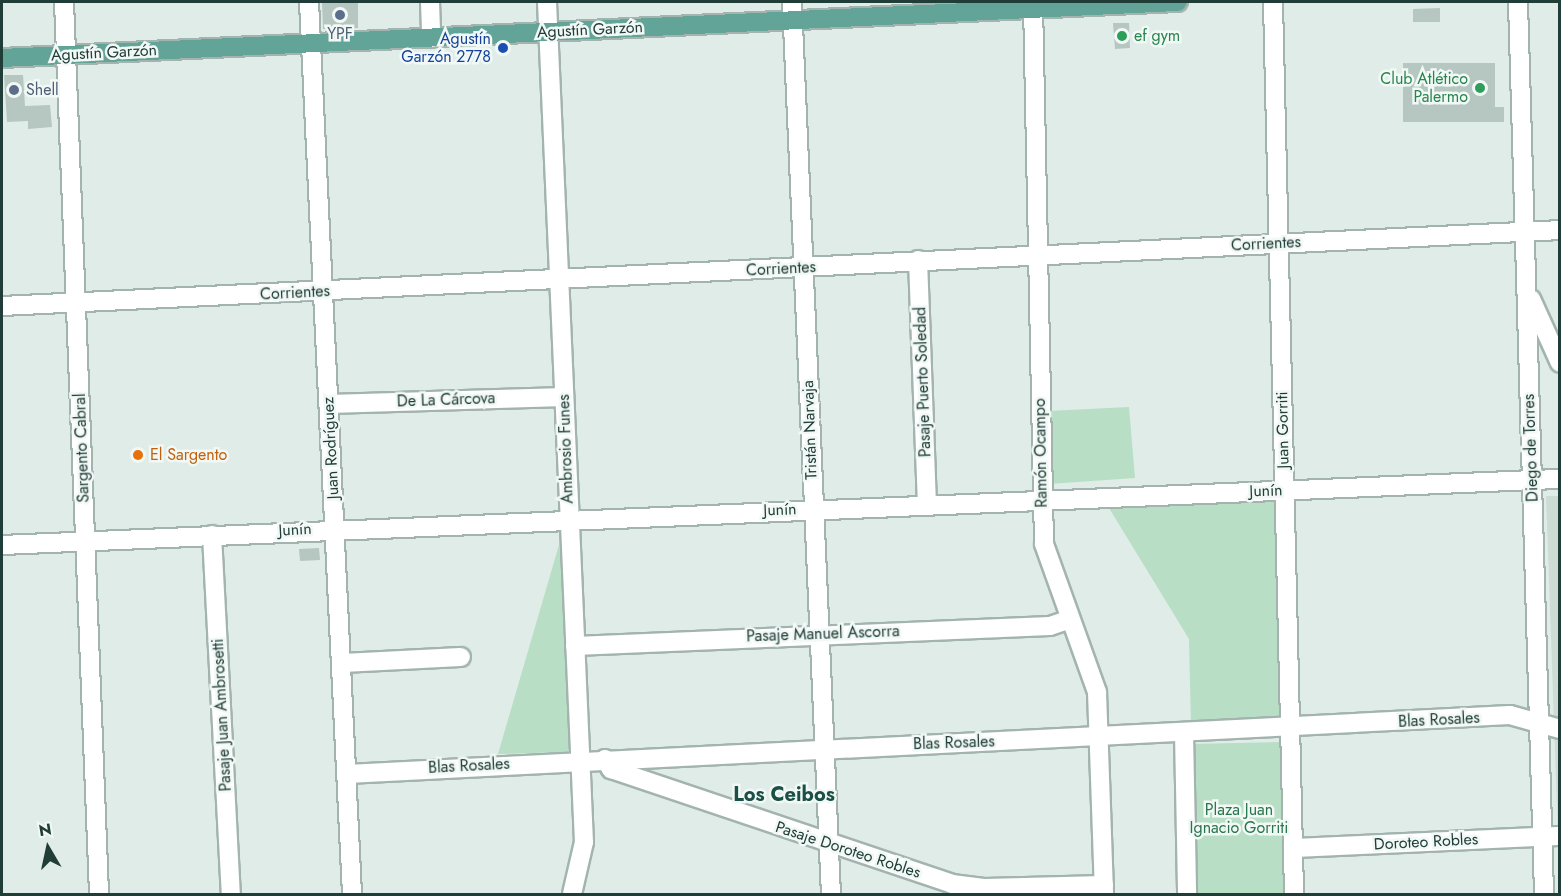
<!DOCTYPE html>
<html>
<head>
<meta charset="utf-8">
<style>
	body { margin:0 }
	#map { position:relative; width:1561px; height:896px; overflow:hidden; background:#e0ece7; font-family:Jost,sans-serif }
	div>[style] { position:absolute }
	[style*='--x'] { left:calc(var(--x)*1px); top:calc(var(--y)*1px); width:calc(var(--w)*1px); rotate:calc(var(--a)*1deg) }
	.built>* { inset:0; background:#cedcd6 }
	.green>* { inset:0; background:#b8dec5 }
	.building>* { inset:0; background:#b5c7c0 }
	.roads { filter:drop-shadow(2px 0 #a3b4af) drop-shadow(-2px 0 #a3b4af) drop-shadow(0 2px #a3b4af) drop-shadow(0 -2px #a3b4af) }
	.minor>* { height:18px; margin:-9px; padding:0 9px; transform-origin:9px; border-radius:9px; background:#fff }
	.major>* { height:18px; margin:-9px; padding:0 9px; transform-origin:9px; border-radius:9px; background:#62a497 }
	.dots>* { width:16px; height:16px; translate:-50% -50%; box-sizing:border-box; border:3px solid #f1f8f5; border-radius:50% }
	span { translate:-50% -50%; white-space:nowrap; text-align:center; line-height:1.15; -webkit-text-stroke:5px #f1f8f5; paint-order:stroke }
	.street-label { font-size:16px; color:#203d37 }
	.service-label { font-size:16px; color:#4e5e75 }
	.left { translate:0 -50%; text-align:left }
	.leisure-label { font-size:16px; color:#27864d }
	.right { translate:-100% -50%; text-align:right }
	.transit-label { font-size:16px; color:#164399 }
	.food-label { font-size:16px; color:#c56008 }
	.park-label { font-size:16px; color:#28764b }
	.quarter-label { font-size:20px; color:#1b5047; font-weight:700 }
	.frame { position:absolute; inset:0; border:3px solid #203d37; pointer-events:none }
	.north { position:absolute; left:18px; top:818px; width:60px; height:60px; -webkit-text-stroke:4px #f1f8f5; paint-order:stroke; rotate:351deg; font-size:16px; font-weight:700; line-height:24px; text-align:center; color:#203d37 }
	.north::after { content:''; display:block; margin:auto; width:21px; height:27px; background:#203d37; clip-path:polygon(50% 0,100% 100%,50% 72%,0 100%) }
</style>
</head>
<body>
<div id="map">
	<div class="built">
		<i style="clip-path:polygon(1546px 496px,1560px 496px,1559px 865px)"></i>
	</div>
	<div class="green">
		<i style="clip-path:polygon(1129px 407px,1135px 478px,1049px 484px,1048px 411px)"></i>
		<i style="clip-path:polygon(1275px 501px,1281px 722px,1191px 725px,1189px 639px,1109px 508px)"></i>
		<i style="clip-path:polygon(561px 538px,572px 746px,567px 752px,498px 754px)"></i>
		<i style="clip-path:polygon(1282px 742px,1284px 894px,1197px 894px,1192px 744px)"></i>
	</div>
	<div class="building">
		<i style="clip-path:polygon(322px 2px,358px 2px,358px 28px,323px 29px)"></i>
		<i style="clip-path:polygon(1440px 8px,1440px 22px,1413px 22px,1413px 9px)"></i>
		<i style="clip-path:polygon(1113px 23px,1129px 23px,1130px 48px,1115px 49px)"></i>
		<i style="clip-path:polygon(1403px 63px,1495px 63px,1495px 107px,1504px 107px,1504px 122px,1403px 122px)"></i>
		<i style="clip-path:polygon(4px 75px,23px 75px,25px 106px,50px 105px,52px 127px,28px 129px,28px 121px,7px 122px)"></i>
		<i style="clip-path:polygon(319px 548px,320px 560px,300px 561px,299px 549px)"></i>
	</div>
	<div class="roads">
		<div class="minor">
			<i style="--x:64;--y:2;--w:893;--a:87.75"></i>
			<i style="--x:309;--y:2;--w:893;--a:87.24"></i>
			<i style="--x:430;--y:2;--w:36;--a:88"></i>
			<i style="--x:547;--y:2;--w:841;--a:87.48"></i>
			<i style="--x:584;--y:842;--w:53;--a:103"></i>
			<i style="--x:792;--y:2;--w:893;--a:87.5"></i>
			<i style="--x:1033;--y:2;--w:542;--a:88.84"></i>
			<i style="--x:1044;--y:544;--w:157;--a:70.3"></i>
			<i style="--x:1097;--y:692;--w:202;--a:88"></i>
			<i style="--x:1273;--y:2;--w:892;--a:88.65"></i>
			<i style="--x:1518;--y:2;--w:892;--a:88.33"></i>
			<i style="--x:918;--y:260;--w:244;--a:87.9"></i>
			<i style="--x:1531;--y:299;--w:70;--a:65.6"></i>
			<i style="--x:2;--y:306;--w:1560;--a:-2.79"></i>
			<i style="--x:329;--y:404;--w:235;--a:-1.7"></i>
			<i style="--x:212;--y:535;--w:360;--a:87"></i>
			<i style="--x:2;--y:545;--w:1559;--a:-2.43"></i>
			<i style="--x:575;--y:646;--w:475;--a:-2.4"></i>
			<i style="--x:1050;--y:626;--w:21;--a:-19"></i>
			<i style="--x:342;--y:663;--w:119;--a:-2.9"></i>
			<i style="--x:1184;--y:733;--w:161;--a:88.9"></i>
			<i style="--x:605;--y:759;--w:12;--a:59"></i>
			<i style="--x:611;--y:769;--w:360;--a:18.6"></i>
			<i style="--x:952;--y:884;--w:32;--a:7"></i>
			<i style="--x:984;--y:888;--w:120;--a:-1.4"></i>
			<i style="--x:347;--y:774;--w:1164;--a:-2.9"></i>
			<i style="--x:1510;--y:715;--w:52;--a:15.6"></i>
			<i style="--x:1293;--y:848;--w:267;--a:-2.6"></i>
		</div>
		<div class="major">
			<i style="--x:2;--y:58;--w:1177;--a:-2.73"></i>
		</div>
	</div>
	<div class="dots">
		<i style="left:340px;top:15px;background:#5c6f8a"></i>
		<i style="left:1122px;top:36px;background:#2e9e5b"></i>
		<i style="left:503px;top:48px;background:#1a4fb4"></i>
		<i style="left:1480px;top:88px;background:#2e9e5b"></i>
		<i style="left:14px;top:90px;background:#5c6f8a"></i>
		<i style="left:138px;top:455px;background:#e8710a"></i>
	</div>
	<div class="street-label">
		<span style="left:590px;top:30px;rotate:-3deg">Agustín Garzón</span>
		<span style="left:104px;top:53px;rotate:-3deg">Agustín Garzón</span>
		<span style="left:1266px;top:244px;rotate:-3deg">Corrientes</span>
		<span style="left:781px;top:269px;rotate:-3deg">Corrientes</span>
		<span style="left:295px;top:293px;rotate:-3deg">Corrientes</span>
		<span style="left:923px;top:382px;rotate:-92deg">Pasaje Puerto Soledad</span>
		<span style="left:446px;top:400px;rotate:-2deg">De La Cárcova</span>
		<span style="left:810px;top:430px;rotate:-92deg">Tristán Narvaja</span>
		<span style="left:1283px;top:430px;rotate:-91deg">Juan Gorriti</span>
		<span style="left:82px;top:448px;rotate:-92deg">Sargento Cabral</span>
		<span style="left:331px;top:448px;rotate:-93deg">Juan Rodríguez</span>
		<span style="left:1531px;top:448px;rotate:-92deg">Diego de Torres</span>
		<span style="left:566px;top:449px;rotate:-92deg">Ambrosio Funes</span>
		<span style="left:1041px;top:453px;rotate:-91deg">Ramón Ocampo</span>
		<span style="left:1266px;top:491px;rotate:-2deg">Junín</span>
		<span style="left:780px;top:510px;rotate:-2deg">Junín</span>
		<span style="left:295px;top:530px;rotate:-3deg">Junín</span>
		<span style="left:823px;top:634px;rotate:-2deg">Pasaje Manuel Ascorra</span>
		<span style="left:222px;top:715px;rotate:-93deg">Pasaje Juan Ambrosetti</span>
		<span style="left:1439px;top:720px;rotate:-3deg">Blas Rosales</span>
		<span style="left:954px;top:743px;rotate:-2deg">Blas Rosales</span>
		<span style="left:469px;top:766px;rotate:-3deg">Blas Rosales</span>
		<span style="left:1426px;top:842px;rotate:-3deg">Doroteo Robles</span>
		<span style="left:848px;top:850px;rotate:18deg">Pasaje Doroteo Robles</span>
	</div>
	<div class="service-label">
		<span style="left:340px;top:34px">YPF</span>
		<span class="left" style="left:26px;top:90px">Shell</span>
	</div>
	<div class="leisure-label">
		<span class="left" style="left:1134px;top:36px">ef gym</span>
		<span class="right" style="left:1468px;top:88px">Club Atlético<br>Palermo</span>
	</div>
	<div class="transit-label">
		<span class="right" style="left:491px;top:48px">Agustín<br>Garzón 2778</span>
	</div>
	<div class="food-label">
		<span class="left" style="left:150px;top:455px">El Sargento</span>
	</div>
	<div class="park-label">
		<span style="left:1239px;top:819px">Plaza Juan<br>Ignacio Gorriti</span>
	</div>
	<div class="quarter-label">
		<span style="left:784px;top:794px">Los Ceibos</span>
	</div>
	<div class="frame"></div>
	<div class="north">N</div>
</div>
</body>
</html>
